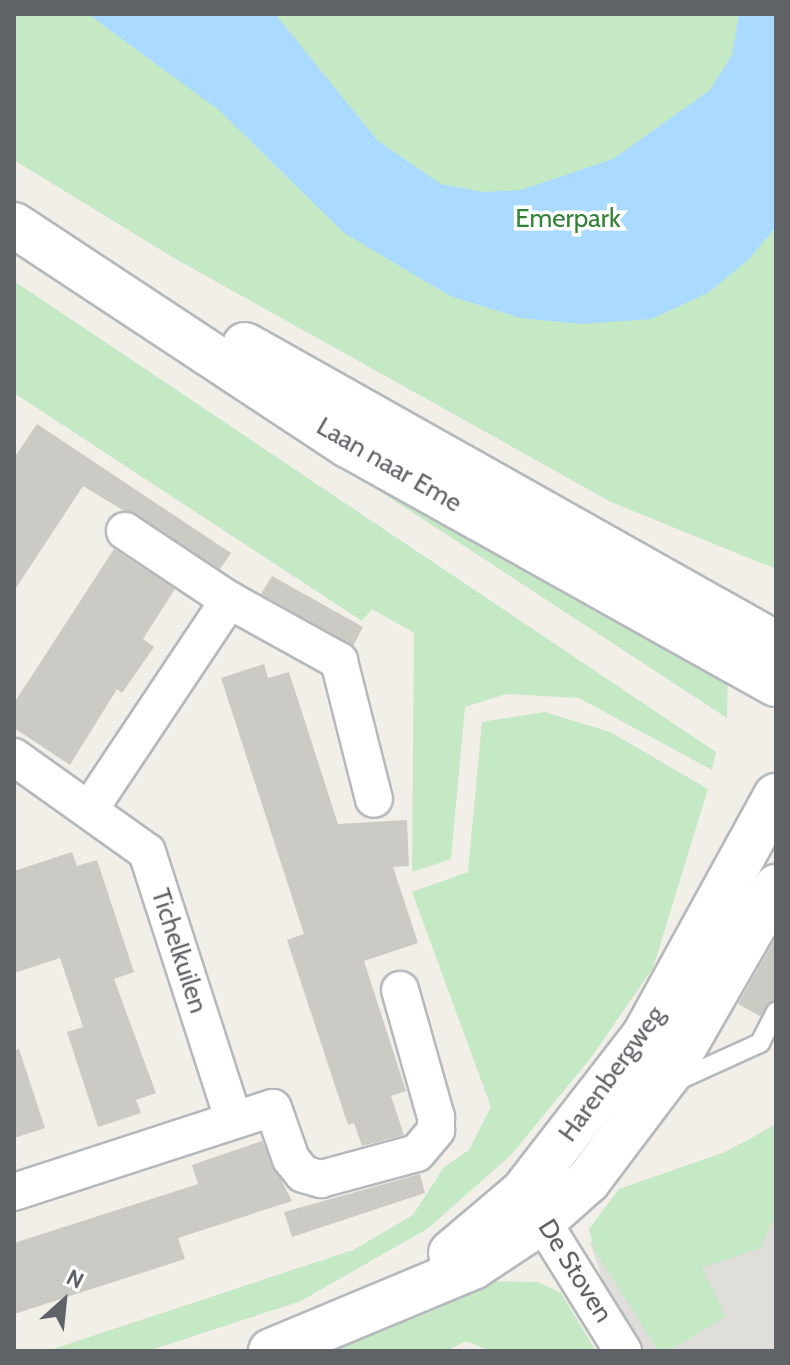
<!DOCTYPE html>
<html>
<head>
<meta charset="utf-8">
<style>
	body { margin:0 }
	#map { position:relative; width:790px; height:1365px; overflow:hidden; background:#f1efe8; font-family:Cabin,sans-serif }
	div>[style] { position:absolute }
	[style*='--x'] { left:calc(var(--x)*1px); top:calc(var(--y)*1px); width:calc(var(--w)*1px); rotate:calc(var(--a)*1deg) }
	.industrial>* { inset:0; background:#e0deda }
	.green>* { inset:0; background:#c5e8c5 }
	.water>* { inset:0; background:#aadaff }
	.building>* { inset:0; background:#cccac5 }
	.roads { filter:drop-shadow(2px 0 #b5b8bc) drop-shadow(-2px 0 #b5b8bc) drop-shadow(0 2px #b5b8bc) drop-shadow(0 -2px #b5b8bc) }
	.lane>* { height:18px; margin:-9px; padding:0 9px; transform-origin:9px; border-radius:9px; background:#fff }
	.street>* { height:36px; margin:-18px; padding:0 18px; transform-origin:18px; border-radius:18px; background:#fff }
	.secondary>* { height:44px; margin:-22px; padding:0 22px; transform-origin:22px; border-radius:22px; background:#fff }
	span { translate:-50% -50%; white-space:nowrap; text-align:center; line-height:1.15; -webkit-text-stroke:7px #fff; paint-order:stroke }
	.park-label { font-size:26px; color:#348238 }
	.street-label { font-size:26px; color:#5f6368 }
	.frame { position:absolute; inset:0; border:16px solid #5f6368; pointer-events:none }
	.north { position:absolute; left:24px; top:1261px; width:80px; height:80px; -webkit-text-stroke:6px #fff; paint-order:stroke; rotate:27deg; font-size:22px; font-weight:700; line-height:32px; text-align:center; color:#5f6368 }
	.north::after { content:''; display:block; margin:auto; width:28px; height:36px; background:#5f6368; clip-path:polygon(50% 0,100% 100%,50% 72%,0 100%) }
</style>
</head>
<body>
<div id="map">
	<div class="industrial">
		<i style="clip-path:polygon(776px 1123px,776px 1351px,626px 1351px,590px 1242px)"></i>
	</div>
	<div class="green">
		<i style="clip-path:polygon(14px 14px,776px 14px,776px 569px,611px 502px,174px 258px,14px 160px)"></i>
		<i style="clip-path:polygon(14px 281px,716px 752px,712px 770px,579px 698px,506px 694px,465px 707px,451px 859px,412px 872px,414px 633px,372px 609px,362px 621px,14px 393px)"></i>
		<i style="clip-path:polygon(310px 446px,728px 672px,727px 718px,478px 555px)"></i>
		<i style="clip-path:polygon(545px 712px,610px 732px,708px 789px,653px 968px,590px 1059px,511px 1155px,427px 1229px,301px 1301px,148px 1351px,47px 1351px,353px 1250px,413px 1215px,444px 1167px,469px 1150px,491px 1107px,412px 892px,468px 872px,482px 722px)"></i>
		<i style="clip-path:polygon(776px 1125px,776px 1215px,760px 1248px,702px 1268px,726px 1316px,669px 1351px,658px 1351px,594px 1249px,589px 1229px,619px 1189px,725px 1152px)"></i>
		<i style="clip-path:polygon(479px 1281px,538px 1282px,561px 1293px,596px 1351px,492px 1351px,466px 1341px,446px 1351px,333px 1351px)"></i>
	</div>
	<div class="water">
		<i style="clip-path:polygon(88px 14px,275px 14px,378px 141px,441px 184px,483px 192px,521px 190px,613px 159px,709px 91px,732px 55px,739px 14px,776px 14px,776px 227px,749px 259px,708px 293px,651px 319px,580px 324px,520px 318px,450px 296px,344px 233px,220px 111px)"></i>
	</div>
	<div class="building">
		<i style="clip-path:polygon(37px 424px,231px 553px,220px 569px,83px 486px,14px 591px,14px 458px)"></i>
		<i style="clip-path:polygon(114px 549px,175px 589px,143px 639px,154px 647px,122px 693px,117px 689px,70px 765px,14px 728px,14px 703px)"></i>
		<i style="clip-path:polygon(272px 576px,363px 627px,353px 646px,261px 594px)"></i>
		<i style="clip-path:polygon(264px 664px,268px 678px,289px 672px,338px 824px,407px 820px,409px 866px,393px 867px,418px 943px,364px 961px,406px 1091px,391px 1096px,404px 1135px,362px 1146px,354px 1123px,348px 1125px,287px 940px,304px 934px,221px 678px)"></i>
		<i style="clip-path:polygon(72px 852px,77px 866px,97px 860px,134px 972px,114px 979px,156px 1093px,136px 1100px,141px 1113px,98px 1127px,67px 1032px,83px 1027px,60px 958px,14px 973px,14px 871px)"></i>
		<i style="clip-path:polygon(776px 937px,776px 1000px,760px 1016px,738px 1004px)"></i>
		<i style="clip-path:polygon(19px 1049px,45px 1128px,14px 1138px,14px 1050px)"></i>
		<i style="clip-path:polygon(262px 1141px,292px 1201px,178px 1238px,185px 1259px,14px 1314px,14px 1243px,198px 1184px,192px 1165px)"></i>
		<i style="clip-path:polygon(420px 1174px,425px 1193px,292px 1237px,284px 1212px)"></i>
	</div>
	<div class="roads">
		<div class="lane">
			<i style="--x:672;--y:1083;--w:97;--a:-24.4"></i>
			<i style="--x:760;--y:1043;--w:35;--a:-63"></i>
		</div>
		<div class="street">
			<i style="--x:125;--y:531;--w:125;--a:33.6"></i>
			<i style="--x:229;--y:600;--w:126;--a:29"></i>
			<i style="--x:339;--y:661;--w:142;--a:75.8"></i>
			<i style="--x:14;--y:757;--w:163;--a:35.5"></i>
			<i style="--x:147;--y:852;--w:280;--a:72.1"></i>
			<i style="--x:91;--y:807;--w:249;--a:-56.3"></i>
			<i style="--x:14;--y:1192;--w:272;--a:-18"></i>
			<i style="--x:273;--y:1108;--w:54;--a:70.6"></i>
			<i style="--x:291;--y:1159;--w:19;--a:51"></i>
			<i style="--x:303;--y:1174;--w:19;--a:16"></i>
			<i style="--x:321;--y:1179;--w:99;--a:-15.2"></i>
			<i style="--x:417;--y:1153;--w:30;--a:-50"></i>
			<i style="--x:436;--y:1130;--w:13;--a:-90"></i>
			<i style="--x:436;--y:1117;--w:132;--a:-105.8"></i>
			<i style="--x:529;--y:1200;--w:178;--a:58.1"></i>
		</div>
		<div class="secondary">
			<i style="--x:14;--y:225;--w:400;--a:33.4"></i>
			<i style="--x:348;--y:445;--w:490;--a:29.2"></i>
			<i style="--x:245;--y:345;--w:609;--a:29.38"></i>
			<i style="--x:451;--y:1253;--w:94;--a:-40.3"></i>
			<i style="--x:523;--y:1192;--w:197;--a:-52.2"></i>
			<i style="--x:644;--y:1036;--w:274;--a:-61.2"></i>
			<i style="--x:271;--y:1351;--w:219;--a:-22.6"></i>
			<i style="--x:473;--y:1267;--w:85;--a:-33.5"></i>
			<i style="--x:544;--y:1220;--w:59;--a:-41.6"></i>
			<i style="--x:588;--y:1181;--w:133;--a:-53"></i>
			<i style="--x:668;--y:1075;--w:217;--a:-60.1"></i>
		</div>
	</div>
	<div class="park-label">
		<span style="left:568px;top:219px">Emerpark</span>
	</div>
	<div class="street-label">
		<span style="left:389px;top:465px;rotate:30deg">Laan naar Eme</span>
		<span style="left:179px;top:951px;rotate:72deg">Tichelkuilen</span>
		<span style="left:612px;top:1074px;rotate:-54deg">Harenbergweg</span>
		<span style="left:575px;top:1271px;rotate:58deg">De Stoven</span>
	</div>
	<div class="frame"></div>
	<div class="north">N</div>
</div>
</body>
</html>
